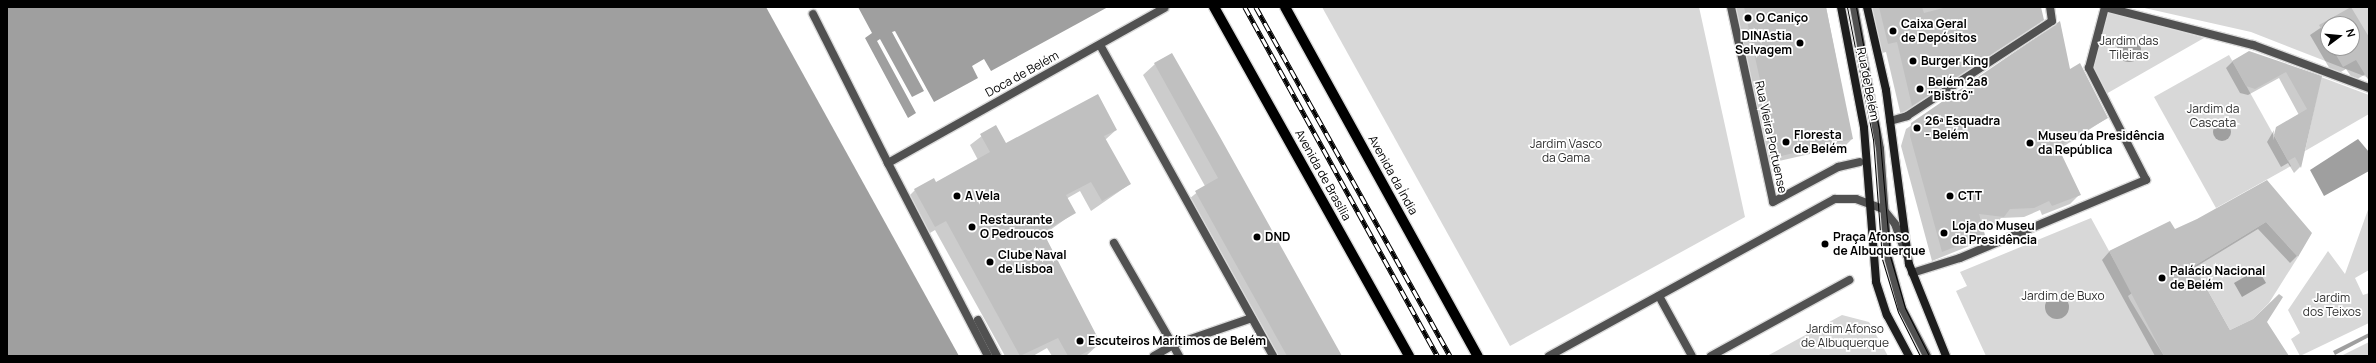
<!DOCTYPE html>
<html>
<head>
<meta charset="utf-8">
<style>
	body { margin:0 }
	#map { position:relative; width:2376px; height:363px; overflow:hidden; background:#fff; font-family:Manrope,sans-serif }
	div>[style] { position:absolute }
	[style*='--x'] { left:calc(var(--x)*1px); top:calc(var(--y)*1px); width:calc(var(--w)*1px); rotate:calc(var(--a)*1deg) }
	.green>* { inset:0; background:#d8d8d8 }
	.water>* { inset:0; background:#9f9f9f }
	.round { border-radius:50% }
	.shadow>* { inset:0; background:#0003 }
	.building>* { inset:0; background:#c0c0c0 }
	.roads { filter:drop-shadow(1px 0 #dbdbdb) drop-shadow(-1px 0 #dbdbdb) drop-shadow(0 1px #dbdbdb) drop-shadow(0 -1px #dbdbdb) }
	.lane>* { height:8px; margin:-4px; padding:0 4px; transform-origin:4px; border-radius:4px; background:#515151 }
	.street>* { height:8px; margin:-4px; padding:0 4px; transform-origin:4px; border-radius:4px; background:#515151 }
	.secondary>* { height:8px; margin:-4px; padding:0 4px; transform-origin:4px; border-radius:4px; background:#1e1e1e }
	.primary>* { height:10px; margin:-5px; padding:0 5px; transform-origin:5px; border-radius:5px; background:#000 }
	.tram>* { height:1px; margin:-0.5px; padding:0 0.5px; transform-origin:0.5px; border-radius:0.5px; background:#000 }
	.rail>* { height:4.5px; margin-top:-2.25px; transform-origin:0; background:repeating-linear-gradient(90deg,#fff 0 9px,#000 0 18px); box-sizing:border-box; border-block:1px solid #000 }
	.dots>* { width:11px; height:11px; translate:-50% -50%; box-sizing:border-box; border:2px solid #fff; border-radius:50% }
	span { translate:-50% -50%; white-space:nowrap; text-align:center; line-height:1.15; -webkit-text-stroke:3.5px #fff; paint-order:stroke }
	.poi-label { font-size:12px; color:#000; font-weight:700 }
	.left { translate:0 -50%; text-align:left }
	.right { translate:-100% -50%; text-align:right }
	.park-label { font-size:12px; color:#2f2f2f }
	.street-label { font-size:12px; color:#000 }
	.frame { position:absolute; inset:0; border:8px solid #000; pointer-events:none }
	.north { position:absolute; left:2320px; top:16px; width:40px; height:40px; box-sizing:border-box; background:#fff; border:1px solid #999; border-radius:50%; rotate:74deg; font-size:11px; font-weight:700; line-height:16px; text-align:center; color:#000 }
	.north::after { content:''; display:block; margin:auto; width:14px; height:18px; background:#000; clip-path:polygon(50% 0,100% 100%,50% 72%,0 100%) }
</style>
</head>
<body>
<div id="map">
	<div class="green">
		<i style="clip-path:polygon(1322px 7px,1699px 7px,1745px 217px,1510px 346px)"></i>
		<i style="clip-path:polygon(evenodd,2140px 7px,2369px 7px,2369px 78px,2251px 32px,2140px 7px,2328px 24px,2352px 24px,2352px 48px,2328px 48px,2328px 24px)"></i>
		<i style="clip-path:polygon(2108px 12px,2204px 38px,2106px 94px,2093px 69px)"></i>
		<i style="clip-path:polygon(2229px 55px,2291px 166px,2216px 208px,2154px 97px)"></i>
		<i style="clip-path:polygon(2321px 77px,2369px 95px,2369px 114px,2305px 151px)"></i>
		<i style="clip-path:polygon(2369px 207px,2369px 270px,2355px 278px,2363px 295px,2369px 293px,2369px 323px,2300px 356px,2291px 339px,2300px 333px,2288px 310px,2328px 251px,2345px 274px)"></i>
		<i style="clip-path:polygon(2091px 218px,2132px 293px,2128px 296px,2130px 300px,2164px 356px,1986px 356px,1956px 291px,1967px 286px,1960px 272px)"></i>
		<i style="clip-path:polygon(2266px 222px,2298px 257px,2269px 303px,2253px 319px,2230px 330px,2194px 266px)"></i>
		<i style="clip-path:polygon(1842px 315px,1869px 322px,1888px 356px,1767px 356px)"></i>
		<i style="clip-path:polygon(2369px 342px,2369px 356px,2341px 356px)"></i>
	</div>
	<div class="water">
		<i style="clip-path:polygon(7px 7px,766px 7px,959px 356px,7px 356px)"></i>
		<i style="clip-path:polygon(858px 7px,1108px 7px,991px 71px,984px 59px,972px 66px,978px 78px,934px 102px,895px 31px,892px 32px,924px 91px,912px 97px,880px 39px,877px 41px,916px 113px,908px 118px,865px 38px,872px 33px)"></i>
		<i class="round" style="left:2117px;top:38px;width:24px;height:24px"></i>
		<i class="round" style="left:2213px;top:123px;width:18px;height:18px"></i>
		<i style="clip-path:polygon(2358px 139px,2369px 152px,2369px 171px,2324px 196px,2310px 170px)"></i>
		<i style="clip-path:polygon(2258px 269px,2266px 283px,2242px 297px,2234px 283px)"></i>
		<i class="round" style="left:2045px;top:295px;width:24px;height:24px"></i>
		<i style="clip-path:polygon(2369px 333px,2369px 337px,2335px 355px,2333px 351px)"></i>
	</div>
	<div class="shadow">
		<i style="clip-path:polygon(1734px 7px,1826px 7px,1852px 139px,1845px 146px,1770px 163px)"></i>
		<i style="clip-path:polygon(1866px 7px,2040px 7px,2043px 20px,2032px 30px,1901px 116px,1886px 52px,1878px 54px)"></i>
		<i style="clip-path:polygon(evenodd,2350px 8px,2369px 42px,2369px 72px,2354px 81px,2346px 69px,2334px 76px,2310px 35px,2350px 8px,2328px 24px,2352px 24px,2352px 48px,2328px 48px,2328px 24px)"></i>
		<i style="clip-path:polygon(2060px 23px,2069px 70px,2107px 118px,2058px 150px,2080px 194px,2070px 204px,2042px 215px,2040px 210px,2024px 217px,2001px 218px,1994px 226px,1981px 225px,1984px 234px,1974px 244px,1932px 261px,1901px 146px,1906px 129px)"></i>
		<i style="clip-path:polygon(2233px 61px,2321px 77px,2300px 167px,2294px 173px,2288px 163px,2281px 167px,2267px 142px,2274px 130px,2273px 140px,2277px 127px,2299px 115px,2279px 78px,2248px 95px,2240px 93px,2226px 68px)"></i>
		<i style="clip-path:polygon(1155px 64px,1339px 356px,1269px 356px,1184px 203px,1205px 186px,1143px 75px)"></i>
		<i style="clip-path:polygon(995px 126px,1005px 144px,1116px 130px,1105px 140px,1130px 184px,1091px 211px,1080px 191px,1066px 199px,1074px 213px,1043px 235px,1100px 343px,1086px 356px,1052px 356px,1047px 348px,1033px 356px,1005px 356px,935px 230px,925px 236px,905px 200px,915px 190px,935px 184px,978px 160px,970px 145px)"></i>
		<i style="clip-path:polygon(2267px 181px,2311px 234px,2297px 256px,2290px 263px,2258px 229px,2194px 268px,2229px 331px,2266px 322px,2288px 356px,2155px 356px,2102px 260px,2109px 252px,2170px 222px,2175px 230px,2197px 220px)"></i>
	</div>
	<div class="building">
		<i style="clip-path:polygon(1744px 7px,1826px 7px,1853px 139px,1777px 157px)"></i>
		<i style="clip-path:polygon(1879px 7px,1922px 7px,1924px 13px,1947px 7px,2041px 7px,2044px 20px,1912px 106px,1897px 42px,1888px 44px)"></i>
		<i style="clip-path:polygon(2351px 7px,2369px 37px,2369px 81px,2356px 60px,2343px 67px,2332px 48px,2352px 48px,2352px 24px,2328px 24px,2328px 41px,2319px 25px)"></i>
		<i style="clip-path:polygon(2060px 21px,2070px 69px,2080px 63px,2108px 118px,2058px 147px,2081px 195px,2052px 206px,2049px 201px,2034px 208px,2010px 209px,2004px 217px,1979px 214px,1985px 235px,1942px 252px,1910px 136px,1911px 123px)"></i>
		<i style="clip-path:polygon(2249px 51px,2322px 76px,2301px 168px,2295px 157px,2288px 161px,2274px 135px,2276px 127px,2307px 109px,2286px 72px,2255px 89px,2246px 86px,2232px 61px)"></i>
		<i style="clip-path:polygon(1172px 53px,1220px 137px,1342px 356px,1287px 356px,1195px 191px,1218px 178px,1154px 63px)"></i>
		<i style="clip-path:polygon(1098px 94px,1117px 130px,1104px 136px,1131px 184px,1102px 201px,1091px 182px,1066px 195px,1076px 213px,1043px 232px,1101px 344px,1079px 356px,1068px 356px,1058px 338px,1020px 356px,946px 221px,935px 227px,914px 189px,934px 178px,936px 182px,990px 152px,980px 134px,996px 125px,1006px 143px)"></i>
		<i style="clip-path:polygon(2267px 180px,2312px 233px,2298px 257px,2266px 222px,2194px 266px,2230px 330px,2253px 319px,2279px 294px,2283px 297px,2267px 322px,2289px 356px,2164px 356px,2109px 251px,2170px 221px,2175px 229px,2197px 219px)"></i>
	</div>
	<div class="roads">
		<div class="lane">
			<i style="--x:1854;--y:7;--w:144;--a:79.6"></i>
			<i style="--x:1880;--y:149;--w:108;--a:85.8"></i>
			<i style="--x:1888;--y:257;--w:53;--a:74.6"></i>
			<i style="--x:1902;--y:308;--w:54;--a:62.5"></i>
			<i style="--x:2105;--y:7;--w:153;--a:14.4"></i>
			<i style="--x:2253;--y:45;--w:124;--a:20.3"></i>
			<i style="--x:813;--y:14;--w:167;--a:63.3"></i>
			<i style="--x:1100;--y:45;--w:356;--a:60.9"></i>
			<i style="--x:1114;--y:243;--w:118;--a:60"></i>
			<i style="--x:1173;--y:345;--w:22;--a:150"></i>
			<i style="--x:1912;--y:273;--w:50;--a:-17.4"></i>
			<i style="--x:1960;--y:258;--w:202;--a:-22.8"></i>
			<i style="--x:2146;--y:180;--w:126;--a:-117"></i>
			<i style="--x:2089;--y:68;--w:63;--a:-75.3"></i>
			<i style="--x:1659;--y:296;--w:68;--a:61.2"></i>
			<i style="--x:978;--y:320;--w:41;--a:62.2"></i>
			<i style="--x:1179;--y:356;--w:13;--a:-119"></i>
			<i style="--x:1173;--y:345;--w:83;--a:-18.9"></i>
			<i style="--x:1549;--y:356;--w:326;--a:-28.8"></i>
			<i style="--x:1835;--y:199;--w:21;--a:0"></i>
			<i style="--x:1856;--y:199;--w:29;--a:20"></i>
			<i style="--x:1883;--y:209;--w:19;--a:51"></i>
			<i style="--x:1895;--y:224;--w:32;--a:70"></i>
			<i style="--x:1711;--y:356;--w:158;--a:-28.8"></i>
		</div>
		<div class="street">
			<i style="--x:1731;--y:7;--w:199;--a:77.8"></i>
			<i style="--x:1773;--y:202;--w:74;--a:-28.3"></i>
			<i style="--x:1838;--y:167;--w:22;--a:-13"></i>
			<i style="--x:1890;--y:121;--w:18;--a:-16"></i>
			<i style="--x:1907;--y:116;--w:173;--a:-33.2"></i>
			<i style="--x:2052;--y:21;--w:14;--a:-98"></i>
			<i style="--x:988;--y:356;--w:217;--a:-117.4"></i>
			<i style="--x:888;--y:163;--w:317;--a:-29.3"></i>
		</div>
		<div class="secondary">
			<i style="--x:1841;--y:7;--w:123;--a:79.2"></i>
			<i style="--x:1864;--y:128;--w:154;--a:85.5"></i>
			<i style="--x:1876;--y:282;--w:35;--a:72"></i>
			<i style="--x:1887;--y:315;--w:47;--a:61.8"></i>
			<i style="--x:1867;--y:7;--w:85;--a:77.1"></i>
			<i style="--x:1886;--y:90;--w:176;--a:82.5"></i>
			<i style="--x:1909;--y:264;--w:99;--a:68.1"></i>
		</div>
		<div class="primary">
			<i style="--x:1214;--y:7;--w:400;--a:60.8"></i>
			<i style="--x:1285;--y:7;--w:399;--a:61.1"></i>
		</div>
	</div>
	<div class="tram">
		<i style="--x:1847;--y:7;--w:135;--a:78.9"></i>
		<i style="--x:1873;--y:139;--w:120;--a:85.7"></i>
		<i style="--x:1882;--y:259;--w:55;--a:73.2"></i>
		<i style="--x:1898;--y:312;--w:49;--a:63.4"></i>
		<i style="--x:1856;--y:7;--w:125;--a:79.4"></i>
		<i style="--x:1879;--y:130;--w:126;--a:85"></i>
		<i style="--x:1890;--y:256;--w:54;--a:73.9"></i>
		<i style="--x:1905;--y:308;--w:54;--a:63.4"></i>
	</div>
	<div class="rail">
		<i style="--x:1245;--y:7;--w:399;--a:61.1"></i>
		<i style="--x:1256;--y:7;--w:399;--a:60.9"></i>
	</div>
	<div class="dots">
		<i style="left:1748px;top:18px;background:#000"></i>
		<i style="left:1893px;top:31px;background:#000"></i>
		<i style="left:1800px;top:43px;background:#000"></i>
		<i style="left:1913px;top:61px;background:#000"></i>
		<i style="left:1920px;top:89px;background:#000"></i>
		<i style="left:1917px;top:128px;background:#000"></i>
		<i style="left:1786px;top:142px;background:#000"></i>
		<i style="left:2030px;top:143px;background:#000"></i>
		<i style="left:957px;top:196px;background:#000"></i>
		<i style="left:1950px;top:196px;background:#000"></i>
		<i style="left:972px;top:227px;background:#000"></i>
		<i style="left:1944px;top:233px;background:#000"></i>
		<i style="left:1257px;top:237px;background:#000"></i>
		<i style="left:1825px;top:244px;background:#000"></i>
		<i style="left:990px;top:262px;background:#000"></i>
		<i style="left:2162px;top:278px;background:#000"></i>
		<i style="left:1080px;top:341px;background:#000"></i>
	</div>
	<div class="poi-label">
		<span class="left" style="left:1756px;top:18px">O Caniço</span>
		<span class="left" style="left:1901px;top:31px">Caixa Geral<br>de Depósitos</span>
		<span class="right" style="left:1792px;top:43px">DINAstia<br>Selvagem</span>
		<span class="left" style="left:1921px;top:61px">Burger King</span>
		<span class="left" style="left:1928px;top:89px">Belém 2a8<br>"Bistrô"</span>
		<span class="left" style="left:1925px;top:128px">26ª Esquadra<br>- Belém</span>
		<span class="left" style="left:1794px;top:142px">Floresta<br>de Belém</span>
		<span class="left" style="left:2038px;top:143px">Museu da Presidência<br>da República</span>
		<span class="left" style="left:965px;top:196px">A Vela</span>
		<span class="left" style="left:1958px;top:196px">CTT</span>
		<span class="left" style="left:980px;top:227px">Restaurante<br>O Pedroucos</span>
		<span class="left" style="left:1952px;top:233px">Loja do Museu<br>da Presidência</span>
		<span class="left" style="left:1265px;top:237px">DND</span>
		<span class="left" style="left:1833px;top:244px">Praça Afonso<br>de Albuquerque</span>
		<span class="left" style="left:998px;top:262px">Clube Naval<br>de Lisboa</span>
		<span class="left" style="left:2170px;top:278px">Palácio Nacional<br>de Belém</span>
		<span class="left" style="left:1088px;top:341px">Escuteiros Marítimos de Belém</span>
	</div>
	<div class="park-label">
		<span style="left:2129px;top:48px">Jardim das<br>Tileiras</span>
		<span style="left:2213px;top:116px">Jardim da<br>Cascata</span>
		<span style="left:1566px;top:151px">Jardim Vasco<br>da Gama</span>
		<span style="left:2063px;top:296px">Jardim de Buxo</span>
		<span style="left:2332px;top:305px">Jardim<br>dos Teixos</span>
		<span style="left:1845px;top:336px">Jardim Afonso<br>de Albuquerque</span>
	</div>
	<div class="street-label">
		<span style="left:1022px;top:74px;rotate:-29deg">Doca de Belém</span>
		<span style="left:1868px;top:84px;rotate:79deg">Rua de Belém</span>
		<span style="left:1771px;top:137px;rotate:78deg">Rua Vieira Portuense</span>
		<span style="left:1323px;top:175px;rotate:61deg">Avenida de Brasília</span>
		<span style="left:1393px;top:175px;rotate:61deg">Avenida da Índia</span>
	</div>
	<div class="frame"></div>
	<div class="north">N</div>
</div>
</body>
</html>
